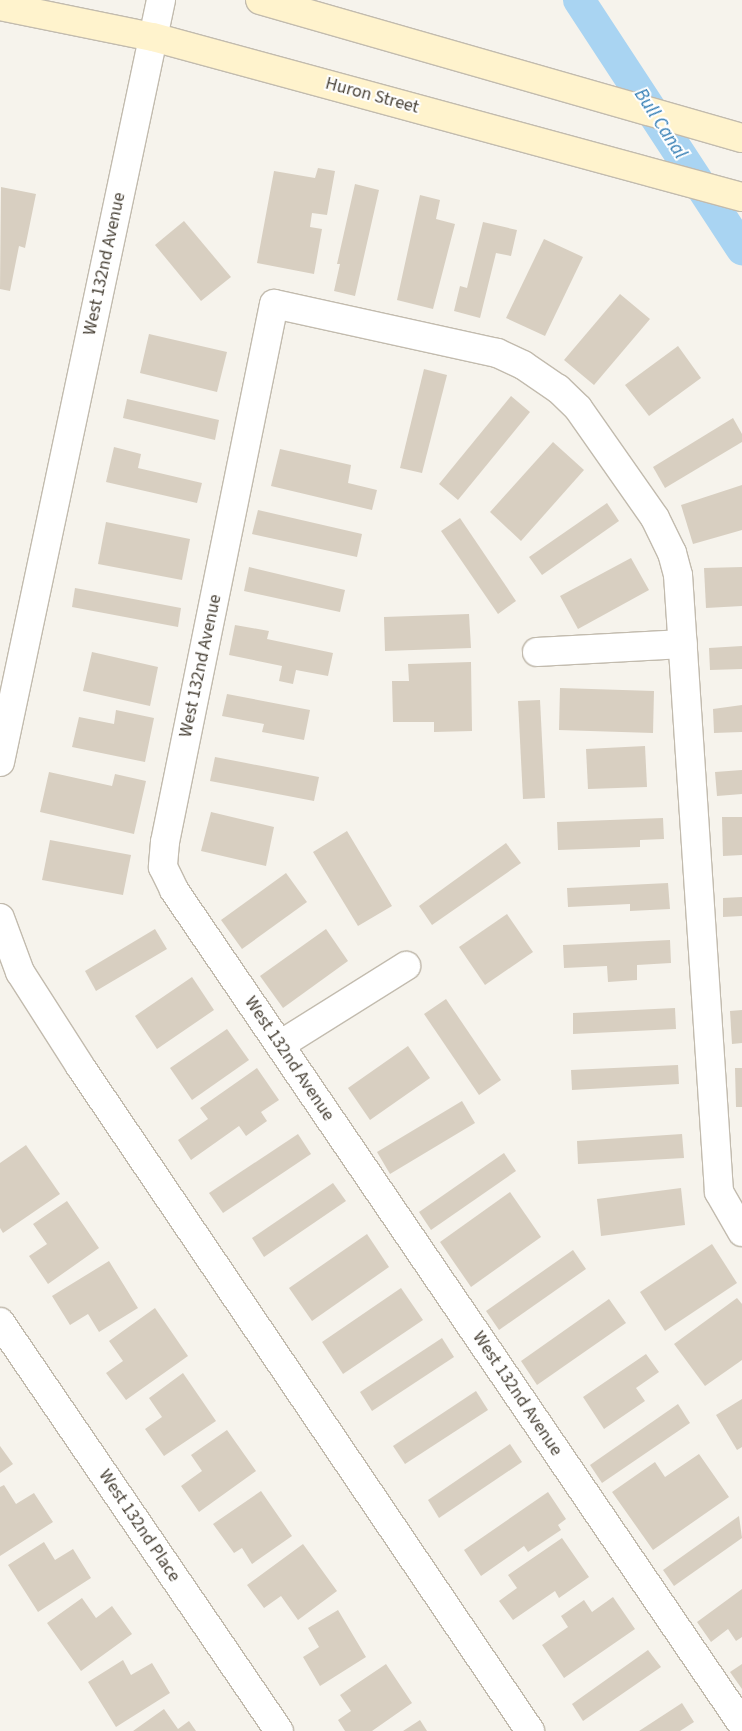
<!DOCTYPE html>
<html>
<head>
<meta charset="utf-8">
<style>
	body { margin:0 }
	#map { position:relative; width:742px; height:1731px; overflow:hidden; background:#f6f3ec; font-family:"Source Sans 3",sans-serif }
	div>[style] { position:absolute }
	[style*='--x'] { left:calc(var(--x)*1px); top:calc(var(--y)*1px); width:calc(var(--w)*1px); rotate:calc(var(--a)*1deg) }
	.canal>* { height:32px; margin:-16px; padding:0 16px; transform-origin:16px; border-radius:16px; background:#a9d4f2 }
	.building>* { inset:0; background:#d8cfc1 }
	.roads { filter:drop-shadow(1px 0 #c2bbae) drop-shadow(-1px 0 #c2bbae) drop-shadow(0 1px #c2bbae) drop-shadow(0 -1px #c2bbae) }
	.street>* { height:28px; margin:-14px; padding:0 14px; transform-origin:14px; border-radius:14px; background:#fff }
	.secondary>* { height:28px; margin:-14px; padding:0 14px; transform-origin:14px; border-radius:14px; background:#fff3cd }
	span { translate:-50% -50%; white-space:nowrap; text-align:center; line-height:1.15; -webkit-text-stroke:4px #fff; paint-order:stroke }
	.street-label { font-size:18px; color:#4b4439 }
	.water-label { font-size:19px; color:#2e7ab2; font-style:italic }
</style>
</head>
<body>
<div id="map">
	<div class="canal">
		<i style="--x:579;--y:0;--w:298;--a:56.8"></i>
	</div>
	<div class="building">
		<i style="clip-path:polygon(318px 168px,335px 171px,327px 215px,312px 213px,310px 227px,322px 229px,314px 274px,257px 263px,274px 171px,315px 178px)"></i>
		<i style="clip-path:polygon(355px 184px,379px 190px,355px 296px,334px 291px,340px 264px,337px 264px)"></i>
		<i style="clip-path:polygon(1px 187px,36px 194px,25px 248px,19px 246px,10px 291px,0 289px)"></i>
		<i style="clip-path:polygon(420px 195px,440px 200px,436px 219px,455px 224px,433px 309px,397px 300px)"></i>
		<i style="clip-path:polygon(184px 221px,231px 277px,201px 301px,155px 245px)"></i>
		<i style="clip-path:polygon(483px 222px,517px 230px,511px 256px,496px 253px,480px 318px,454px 311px,460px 286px,467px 288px)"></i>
		<i style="clip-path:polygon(544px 239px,583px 257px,545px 336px,506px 318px)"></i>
		<i style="clip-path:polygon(620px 294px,650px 319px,594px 385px,564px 360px)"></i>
		<i style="clip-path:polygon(149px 334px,227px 352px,217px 392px,140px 373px)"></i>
		<i style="clip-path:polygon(678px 346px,701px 378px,649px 416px,625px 385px)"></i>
		<i style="clip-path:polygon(424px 369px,447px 375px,422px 473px,400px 468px)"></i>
		<i style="clip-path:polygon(511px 396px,530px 412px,458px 500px,439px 484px)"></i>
		<i style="clip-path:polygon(127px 399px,219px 420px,215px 440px,123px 418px)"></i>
		<i style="clip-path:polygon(733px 418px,742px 434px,742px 442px,665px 488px,653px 467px)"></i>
		<i style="clip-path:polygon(553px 442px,584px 470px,521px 541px,490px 512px)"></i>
		<i style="clip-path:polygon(114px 447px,141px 454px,138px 468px,202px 483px,197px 503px,106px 482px)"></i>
		<i style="clip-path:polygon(280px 449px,351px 465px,348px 483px,377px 490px,372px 510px,271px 486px)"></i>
		<i style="clip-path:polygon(742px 485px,742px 530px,693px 544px,681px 505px)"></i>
		<i style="clip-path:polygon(607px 503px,619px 521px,542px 575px,529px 557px)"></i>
		<i style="clip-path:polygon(258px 510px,362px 534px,357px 557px,252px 534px)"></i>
		<i style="clip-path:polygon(460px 518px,516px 601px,498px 614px,441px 531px)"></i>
		<i style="clip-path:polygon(106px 522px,190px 539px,182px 580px,98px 564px)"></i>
		<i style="clip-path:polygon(631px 558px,649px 590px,578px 629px,560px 596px)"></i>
		<i style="clip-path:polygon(249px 567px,345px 590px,340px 612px,244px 591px)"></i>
		<i style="clip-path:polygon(742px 567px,742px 606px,706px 608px,704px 568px)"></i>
		<i style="clip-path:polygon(75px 588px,181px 608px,178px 627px,72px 607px)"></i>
		<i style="clip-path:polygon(469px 614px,471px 648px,385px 651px,384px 617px)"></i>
		<i style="clip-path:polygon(235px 625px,269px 631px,267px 639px,333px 653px,328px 676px,296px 670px,293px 684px,279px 681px,282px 666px,229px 655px)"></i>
		<i style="clip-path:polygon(742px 646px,742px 669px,710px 670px,709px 648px)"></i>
		<i style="clip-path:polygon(92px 652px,158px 667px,150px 706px,83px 691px)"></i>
		<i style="clip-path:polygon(471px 662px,472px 731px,434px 732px,434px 722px,393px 722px,392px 681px,409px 681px,408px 664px)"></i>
		<i style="clip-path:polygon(560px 688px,654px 691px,653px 733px,559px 730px)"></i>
		<i style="clip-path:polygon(227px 694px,310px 710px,304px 740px,262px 732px,264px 724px,222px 716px)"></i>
		<i style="clip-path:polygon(540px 700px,545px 798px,523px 799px,518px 701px)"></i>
		<i style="clip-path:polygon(742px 705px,742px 732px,714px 733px,713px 709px)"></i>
		<i style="clip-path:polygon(116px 710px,154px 718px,145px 762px,72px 747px,79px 717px,114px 724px)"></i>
		<i style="clip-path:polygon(645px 746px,647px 787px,588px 789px,586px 749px)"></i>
		<i style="clip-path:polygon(215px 757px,319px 777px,314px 801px,210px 781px)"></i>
		<i style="clip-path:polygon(742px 770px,742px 794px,717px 796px,715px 772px)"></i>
		<i style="clip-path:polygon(49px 772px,112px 786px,115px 774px,146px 781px,134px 834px,40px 812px)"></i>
		<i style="clip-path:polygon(211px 812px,274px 827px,266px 866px,201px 851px)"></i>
		<i style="clip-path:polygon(722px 817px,742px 817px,742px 855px,723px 856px)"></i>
		<i style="clip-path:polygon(663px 818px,664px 839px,640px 840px,640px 847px,558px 850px,557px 822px)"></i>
		<i style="clip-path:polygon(347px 831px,392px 906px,358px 926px,313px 852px)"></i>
		<i style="clip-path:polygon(50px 840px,131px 855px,123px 895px,42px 880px)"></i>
		<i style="clip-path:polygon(506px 843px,521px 863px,432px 925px,419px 906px)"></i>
		<i style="clip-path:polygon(286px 873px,307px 902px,242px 949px,221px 920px)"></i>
		<i style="clip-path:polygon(668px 883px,670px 909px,630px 911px,630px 904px,568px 907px,567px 888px)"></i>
		<i style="clip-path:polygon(742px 897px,742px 916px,723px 917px,723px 898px)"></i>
		<i style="clip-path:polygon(507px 914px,533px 952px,485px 985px,459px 947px)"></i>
		<i style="clip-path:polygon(155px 929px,167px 949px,96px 991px,85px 971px)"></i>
		<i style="clip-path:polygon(326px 929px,348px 961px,283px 1008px,260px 976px)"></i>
		<i style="clip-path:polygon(670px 940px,671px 963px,637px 965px,637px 980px,608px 982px,607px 966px,564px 968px,563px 945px)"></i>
		<i style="clip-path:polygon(192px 977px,214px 1010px,157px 1049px,135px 1016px)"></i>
		<i style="clip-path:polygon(446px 999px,501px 1080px,479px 1095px,424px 1014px)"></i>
		<i style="clip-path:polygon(675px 1008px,676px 1029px,573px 1034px,573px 1013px)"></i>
		<i style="clip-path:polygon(742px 1010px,742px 1043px,732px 1044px,730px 1011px)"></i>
		<i style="clip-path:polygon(227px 1029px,249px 1060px,192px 1100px,170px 1068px)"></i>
		<i style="clip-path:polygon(408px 1046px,430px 1078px,370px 1120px,348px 1088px)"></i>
		<i style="clip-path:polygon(678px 1065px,679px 1084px,572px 1090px,571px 1070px)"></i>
		<i style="clip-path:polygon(257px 1068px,279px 1100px,261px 1112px,267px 1121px,246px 1136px,239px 1126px,191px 1160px,178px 1140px,208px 1119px,200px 1108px)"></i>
		<i style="clip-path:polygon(735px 1068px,742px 1068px,742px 1107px,736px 1107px)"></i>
		<i style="clip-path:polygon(462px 1101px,475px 1123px,390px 1174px,377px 1152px)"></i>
		<i style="clip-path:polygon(298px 1134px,311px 1154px,223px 1213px,209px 1193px)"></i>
		<i style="clip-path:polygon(682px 1134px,684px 1158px,578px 1164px,577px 1141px)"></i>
		<i style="clip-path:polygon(26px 1145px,60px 1194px,3px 1233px,0 1228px,0 1163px)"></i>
		<i style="clip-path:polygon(504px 1153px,516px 1171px,431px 1230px,419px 1212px)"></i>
		<i style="clip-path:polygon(333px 1183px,346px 1201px,264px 1257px,252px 1238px)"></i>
		<i style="clip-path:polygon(681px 1188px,685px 1225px,601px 1236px,597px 1199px)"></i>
		<i style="clip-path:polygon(510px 1192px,541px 1237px,471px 1287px,440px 1242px)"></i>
		<i style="clip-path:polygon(67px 1201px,99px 1248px,48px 1284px,29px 1256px,47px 1244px,33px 1224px)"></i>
		<i style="clip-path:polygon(367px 1234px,389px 1267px,312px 1321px,289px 1288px)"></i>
		<i style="clip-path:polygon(712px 1244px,737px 1283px,665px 1331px,640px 1292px)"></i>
		<i style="clip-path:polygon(573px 1250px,586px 1269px,499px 1330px,486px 1311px)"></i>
		<i style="clip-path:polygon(109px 1261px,138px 1308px,99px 1332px,88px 1314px,70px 1325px,52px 1296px)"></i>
		<i style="clip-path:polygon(401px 1288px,423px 1320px,343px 1374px,322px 1342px)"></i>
		<i style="clip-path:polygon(737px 1298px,742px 1304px,742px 1360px,705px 1386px,674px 1344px)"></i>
		<i style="clip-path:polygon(609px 1299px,626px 1323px,537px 1385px,521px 1361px)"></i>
		<i style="clip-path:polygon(155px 1308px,188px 1356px,126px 1400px,106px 1373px,123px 1361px,109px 1341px)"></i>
		<i style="clip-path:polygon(442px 1338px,454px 1357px,372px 1411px,360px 1392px)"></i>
		<i style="clip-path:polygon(646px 1354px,659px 1372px,636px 1388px,645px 1401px,604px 1429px,583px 1397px)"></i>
		<i style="clip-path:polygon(183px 1373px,216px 1421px,164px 1456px,145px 1429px,162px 1417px,149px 1398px)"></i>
		<i style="clip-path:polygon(476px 1391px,488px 1410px,405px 1464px,393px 1446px)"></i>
		<i style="clip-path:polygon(742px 1399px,742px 1447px,737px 1450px,716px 1415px)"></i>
		<i style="clip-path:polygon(678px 1404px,690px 1423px,602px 1483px,590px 1465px)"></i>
		<i style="clip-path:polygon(227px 1430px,256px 1471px,199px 1512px,181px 1486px,202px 1471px,191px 1455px)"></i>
		<i style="clip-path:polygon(510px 1444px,522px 1462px,439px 1518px,428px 1500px)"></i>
		<i style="clip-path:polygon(0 1446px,13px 1464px,0 1473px)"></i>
		<i style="clip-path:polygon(699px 1454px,729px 1497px,653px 1550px,612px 1492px,655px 1462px,665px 1477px)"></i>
		<i style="clip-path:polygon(4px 1485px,16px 1504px,34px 1493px,53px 1522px,0 1556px,0 1487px)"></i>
		<i style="clip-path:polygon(261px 1491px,292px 1536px,252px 1564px,242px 1548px,234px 1553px,213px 1524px)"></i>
		<i style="clip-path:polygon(548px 1492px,566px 1519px,558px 1525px,561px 1530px,528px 1552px,524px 1546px,481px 1576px,464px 1550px)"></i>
		<i style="clip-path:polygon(739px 1516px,742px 1538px,674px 1586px,663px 1570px)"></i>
		<i style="clip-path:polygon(562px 1538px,589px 1577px,559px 1598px,555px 1591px,513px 1620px,499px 1601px,517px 1588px,508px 1575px)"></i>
		<i style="clip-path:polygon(44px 1542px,55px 1560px,73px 1549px,91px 1578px,38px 1612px,8px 1565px)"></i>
		<i style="clip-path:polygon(303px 1544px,337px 1591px,298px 1620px,281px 1596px,264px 1608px,247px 1585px)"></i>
		<i style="clip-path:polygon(742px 1589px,742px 1637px,736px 1641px,728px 1629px,711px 1642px,697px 1622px)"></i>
		<i style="clip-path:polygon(613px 1597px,635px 1629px,564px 1678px,542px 1645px,568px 1627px,561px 1616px,584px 1600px,592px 1612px)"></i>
		<i style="clip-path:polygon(82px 1598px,96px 1618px,112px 1606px,132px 1634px,81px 1671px,47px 1623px)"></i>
		<i style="clip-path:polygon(338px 1610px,366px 1657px,320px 1686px,303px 1657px,319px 1647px,308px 1628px)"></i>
		<i style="clip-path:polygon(648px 1650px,661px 1667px,583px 1721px,572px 1704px)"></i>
		<i style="clip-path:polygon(123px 1660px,131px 1675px,152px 1663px,170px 1693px,116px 1727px,88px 1682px)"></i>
		<i style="clip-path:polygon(386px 1664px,412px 1703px,372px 1731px,345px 1731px,338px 1720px,351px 1711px,340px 1695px)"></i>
		<i style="clip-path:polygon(742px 1664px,742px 1689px,730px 1672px)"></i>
		<i style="clip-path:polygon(682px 1703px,694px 1722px,680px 1731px,639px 1731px)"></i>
		<i style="clip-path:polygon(164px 1709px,178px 1729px,189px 1721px,196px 1731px,133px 1731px)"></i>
		<i style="clip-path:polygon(420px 1720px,427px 1731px,403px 1731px)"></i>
	</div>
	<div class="roads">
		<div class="street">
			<i style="--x:537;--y:652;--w:146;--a:-3.1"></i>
			<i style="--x:0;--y:762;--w:779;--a:-78.07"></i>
			<i style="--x:0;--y:918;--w:58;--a:69.7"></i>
			<i style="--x:20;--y:972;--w:112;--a:57.4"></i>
			<i style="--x:80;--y:1066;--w:803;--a:55.91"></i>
			<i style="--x:280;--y:1045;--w:149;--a:-32.1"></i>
			<i style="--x:742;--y:1232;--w:46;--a:-119.9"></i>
			<i style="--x:719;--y:1192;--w:618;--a:-93.8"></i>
			<i style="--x:678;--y:575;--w:23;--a:-105"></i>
			<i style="--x:672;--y:553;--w:39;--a:-116"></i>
			<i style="--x:655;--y:518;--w:134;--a:-125"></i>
			<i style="--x:578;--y:408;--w:28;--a:-136"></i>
			<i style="--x:558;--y:389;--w:42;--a:-145.6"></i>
			<i style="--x:523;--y:365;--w:29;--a:-155"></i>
			<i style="--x:497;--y:353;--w:228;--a:-167.6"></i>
			<i style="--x:274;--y:304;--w:549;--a:101.45"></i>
			<i style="--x:165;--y:842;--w:25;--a:95"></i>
			<i style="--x:163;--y:867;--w:25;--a:64"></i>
			<i style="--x:174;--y:890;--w:1009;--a:55.74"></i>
			<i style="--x:0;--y:1322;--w:495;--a:55.7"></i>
		</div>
		<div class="secondary">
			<i style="--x:260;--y:0;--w:501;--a:15.98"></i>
			<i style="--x:0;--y:6;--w:156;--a:11.5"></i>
			<i style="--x:153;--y:37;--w:610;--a:15.2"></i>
		</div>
	</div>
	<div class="street-label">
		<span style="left:372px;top:96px;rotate:15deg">Huron Street</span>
		<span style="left:105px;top:264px;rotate:-78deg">West 132nd Avenue</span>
		<span style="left:201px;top:666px;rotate:-78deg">West 132nd Avenue</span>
		<span style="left:289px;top:1059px;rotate:56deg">West 132nd Avenue</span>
		<span style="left:517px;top:1394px;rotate:56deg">West 132nd Avenue</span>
		<span style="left:139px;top:1526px;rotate:56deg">West 132nd Place</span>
	</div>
	<div class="water-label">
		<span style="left:660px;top:124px;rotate:57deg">Bull Canal</span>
	</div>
</div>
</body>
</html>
